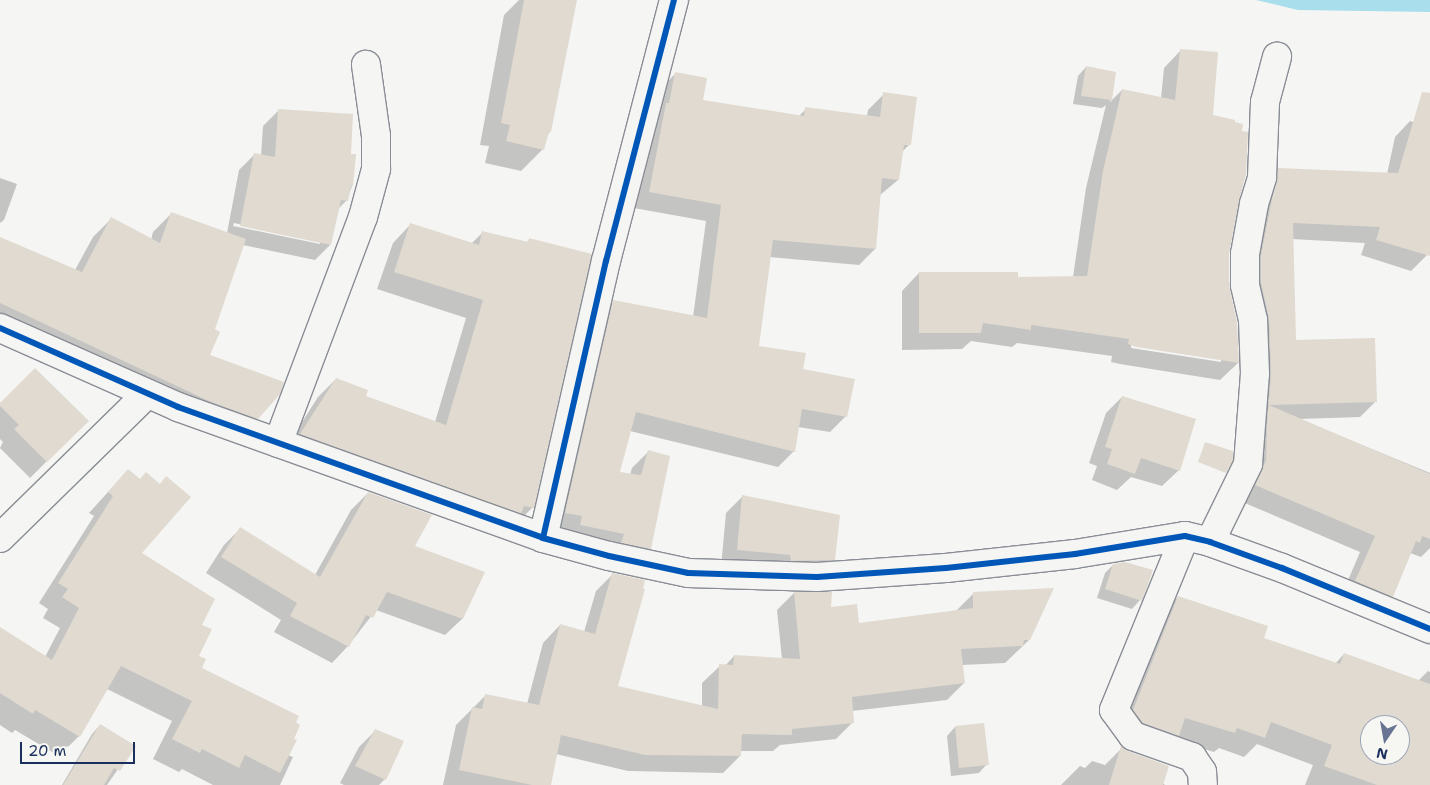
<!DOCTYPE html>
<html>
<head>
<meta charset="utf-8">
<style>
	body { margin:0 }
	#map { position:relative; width:1430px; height:785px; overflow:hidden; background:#f5f5f3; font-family:"Shantell Sans",sans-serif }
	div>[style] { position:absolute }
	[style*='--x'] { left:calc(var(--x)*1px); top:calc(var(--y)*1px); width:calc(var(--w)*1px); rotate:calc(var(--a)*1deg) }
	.water>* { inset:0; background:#a9deed }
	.shadow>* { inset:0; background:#0003 }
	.building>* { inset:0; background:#e0dad0 }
	.roads { filter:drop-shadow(1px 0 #898d95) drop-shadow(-1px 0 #898d95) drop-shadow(0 1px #898d95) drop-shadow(0 -1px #898d95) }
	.street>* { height:28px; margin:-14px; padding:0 14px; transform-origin:14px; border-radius:14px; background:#f5f5f3 }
	.cycleway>* { height:6px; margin:-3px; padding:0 3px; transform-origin:3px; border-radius:3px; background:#0057b8 }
	span { translate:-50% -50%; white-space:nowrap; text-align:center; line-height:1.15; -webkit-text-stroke:4.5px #f6f6f2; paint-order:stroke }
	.north { position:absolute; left:1360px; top:715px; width:50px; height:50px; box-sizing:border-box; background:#f6f6f2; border:1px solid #9ea6b7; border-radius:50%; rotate:192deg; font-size:14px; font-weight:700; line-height:20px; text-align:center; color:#1b2f5e }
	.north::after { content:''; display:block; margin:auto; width:18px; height:22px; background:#677492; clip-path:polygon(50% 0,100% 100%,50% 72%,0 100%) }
	.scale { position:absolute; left:20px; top:742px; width:115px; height:22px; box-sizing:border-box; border:2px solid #1b2f5e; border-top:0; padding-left:6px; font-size:15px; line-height:18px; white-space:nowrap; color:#1b2f5e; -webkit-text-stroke:4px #f6f6f2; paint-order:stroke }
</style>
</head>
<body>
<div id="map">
	<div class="water">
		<i style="clip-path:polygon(1256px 0,1430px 0,1430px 12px,1298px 10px)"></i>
	</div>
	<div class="shadow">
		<i style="clip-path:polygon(519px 0,562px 0,550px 132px,547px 135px,543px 149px,521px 171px,485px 163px,489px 146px,480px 145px,504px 15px)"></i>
		<i style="clip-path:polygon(evenodd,1181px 50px,1212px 116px,1237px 201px,1228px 254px,1228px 285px,1236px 322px,1238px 363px,1220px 380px,1120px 364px,1111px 362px,1112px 356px,1017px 343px,1012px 347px,971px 341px,962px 349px,902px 350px,902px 291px,919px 273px,1017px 278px,1073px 277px,1086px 188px,1106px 105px,1102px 108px,1073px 104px,1078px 76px,1086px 67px,1114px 73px,1110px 102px,1122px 90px,1161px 98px,1164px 68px,1181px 50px,1131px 345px,1221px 359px,1221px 362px,1131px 348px,1131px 345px)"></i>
		<i style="clip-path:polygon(676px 73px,702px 101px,798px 117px,806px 109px,867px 116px,868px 110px,884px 94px,909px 145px,901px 153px,898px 180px,880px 195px,875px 249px,859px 265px,769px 257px,758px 347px,802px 370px,846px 416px,830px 432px,798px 427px,794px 451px,778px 467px,630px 431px,619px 472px,630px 475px,632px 468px,648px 452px,650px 548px,634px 564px,550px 529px,598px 317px,614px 301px,693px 317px,706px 221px,634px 208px,651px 120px,660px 89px)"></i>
		<i style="clip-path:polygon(evenodd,279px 110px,349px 155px,352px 186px,347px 200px,337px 210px,330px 245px,315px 260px,243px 245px,213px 330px,208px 355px,257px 418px,239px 436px,0 329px,0 238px,75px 270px,93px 237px,111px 219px,151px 240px,153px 232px,171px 214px,227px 233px,239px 170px,255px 154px,261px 156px,263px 126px,279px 110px,234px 223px,320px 242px,320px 244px,233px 226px,234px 223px)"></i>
		<i style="clip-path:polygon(1410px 121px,1430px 128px,1430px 245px,1427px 255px,1411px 271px,1361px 255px,1365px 243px,1292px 239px,1294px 341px,1375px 402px,1360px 417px,1299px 419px,1430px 473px,1430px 548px,1421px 557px,1410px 553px,1392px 596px,1376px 612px,1341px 597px,1360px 552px,1240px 501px,1263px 185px,1279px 169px,1387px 174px,1395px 137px)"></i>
		<i style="clip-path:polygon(0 178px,17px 184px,4px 220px,0 223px)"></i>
		<i style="clip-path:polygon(410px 225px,471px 244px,483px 232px,527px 242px,530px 240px,533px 507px,515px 525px,283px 452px,318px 397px,336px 379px,365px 397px,435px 422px,466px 318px,377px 289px,393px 243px)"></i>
		<i style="clip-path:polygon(1122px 397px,1179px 470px,1162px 486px,1131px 477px,1117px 490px,1092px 480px,1097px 466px,1089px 463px,1106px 413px)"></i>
		<i style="clip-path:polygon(0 405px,87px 421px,30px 478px,0 448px,3px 442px,0 439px)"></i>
		<i style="clip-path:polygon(128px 470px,140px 554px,200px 625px,197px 656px,200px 668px,288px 755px,293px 757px,280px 785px,213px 785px,182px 769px,179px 772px,153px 759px,172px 721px,107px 689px,79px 736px,59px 756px,15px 730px,12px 733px,0 725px,0 629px,45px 657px,60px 628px,43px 618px,48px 609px,39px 603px,94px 516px,89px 513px)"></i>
		<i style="clip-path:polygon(368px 493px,413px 546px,484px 573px,462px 619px,445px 635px,376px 610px,348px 646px,332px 663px,274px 632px,281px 620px,206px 573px,224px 545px,241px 528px,315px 575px,351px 510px)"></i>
		<i style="clip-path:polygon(742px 497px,834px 560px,818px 576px,721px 567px,726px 513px)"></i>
		<i style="clip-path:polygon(1113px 565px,1140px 600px,1132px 609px,1097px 598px,1105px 573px)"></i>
		<i style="clip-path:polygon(613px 574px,617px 687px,702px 707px,702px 683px,720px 666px,725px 666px,734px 656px,782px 659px,777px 610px,794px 593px,829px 608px,857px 625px,956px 611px,974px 593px,1029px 640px,1005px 663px,962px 665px,964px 683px,947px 700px,852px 711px,853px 722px,836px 739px,780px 745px,773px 751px,740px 751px,740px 756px,723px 773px,628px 771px,556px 754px,549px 785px,443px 785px,456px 725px,485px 696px,527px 704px,543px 643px,560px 625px,584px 632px,596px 591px)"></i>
		<i style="clip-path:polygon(evenodd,1178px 597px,1263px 639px,1335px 664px,1344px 654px,1418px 681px,1428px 671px,1430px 672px,1430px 785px,1305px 785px,1313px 765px,1257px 744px,1244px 757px,1219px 748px,1214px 752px,1174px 740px,1114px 730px,1158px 617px,1178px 597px,1370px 725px,1400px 725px,1400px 755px,1370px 755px,1370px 725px)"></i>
		<i style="clip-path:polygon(100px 725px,134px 746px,107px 785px,62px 785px,92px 734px)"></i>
		<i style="clip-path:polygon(983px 725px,987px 764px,979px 773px,951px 776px,947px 736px,955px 727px)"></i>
		<i style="clip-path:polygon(376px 730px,385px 779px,379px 785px,344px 785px,340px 783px,359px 747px)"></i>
		<i style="clip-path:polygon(1122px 748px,1165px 785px,1061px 785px,1080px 766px,1085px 768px,1092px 761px,1105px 765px)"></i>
	</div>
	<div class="building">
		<i style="clip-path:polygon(524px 0,577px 0,551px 132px,549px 132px,544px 150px,506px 141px,510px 125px,501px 123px)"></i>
		<i style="clip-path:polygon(1180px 49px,1218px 52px,1213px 115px,1235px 120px,1235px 122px,1243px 124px,1242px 131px,1248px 132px,1246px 174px,1239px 201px,1229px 254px,1229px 285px,1237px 322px,1239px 363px,1137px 347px,1128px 344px,1129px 339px,1031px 325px,1031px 330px,983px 323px,981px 333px,919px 333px,919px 272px,1018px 272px,1018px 277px,1087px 276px,1103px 171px,1122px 89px,1175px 100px)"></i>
		<i style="clip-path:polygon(1086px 66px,1116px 72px,1112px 100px,1081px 96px)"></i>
		<i style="clip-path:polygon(675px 72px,707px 78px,703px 100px,804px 116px,805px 107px,880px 117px,883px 92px,917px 97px,911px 145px,904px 145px,899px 180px,882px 178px,876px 249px,773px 240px,759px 346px,806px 353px,803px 369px,855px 379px,847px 417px,802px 409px,795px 452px,636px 412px,620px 472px,641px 475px,648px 450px,670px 456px,651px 549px,621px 543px,624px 534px,580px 525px,582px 516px,565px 513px,613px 300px,707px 318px,721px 205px,649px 192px,666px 103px,669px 103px)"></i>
		<i style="clip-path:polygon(1422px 92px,1430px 93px,1430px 256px,1376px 240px,1380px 227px,1293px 223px,1296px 340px,1375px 338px,1377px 402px,1269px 405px,1430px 474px,1430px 539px,1422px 536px,1420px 543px,1416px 541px,1393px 597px,1355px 581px,1375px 536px,1255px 485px,1266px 460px,1267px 423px,1271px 375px,1269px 319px,1261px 283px,1261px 255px,1278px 168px,1398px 173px)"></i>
		<i style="clip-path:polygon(278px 109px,353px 114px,351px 154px,356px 154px,353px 186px,351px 186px,348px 201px,341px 200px,331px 245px,240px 226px,254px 153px,275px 157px)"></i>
		<i style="clip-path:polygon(171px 212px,246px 239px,215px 329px,220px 332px,210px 355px,284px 382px,280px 394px,258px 419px,211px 402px,0 303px,0 237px,82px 272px,111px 217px,160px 243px)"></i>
		<i style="clip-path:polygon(410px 223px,479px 245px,482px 231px,528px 242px,529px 238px,592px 254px,534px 508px,524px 506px,521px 514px,300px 434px,336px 378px,368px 390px,366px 396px,446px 425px,483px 300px,394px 272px)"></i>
		<i style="clip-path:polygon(35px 368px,89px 421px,47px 462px,14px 429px,19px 425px,0 406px,0 403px)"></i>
		<i style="clip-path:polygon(1122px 396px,1196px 419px,1180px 471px,1141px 458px,1135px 474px,1107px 464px,1112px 449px,1105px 447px)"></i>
		<i style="clip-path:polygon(1205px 442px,1233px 451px,1233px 460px,1226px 473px,1198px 462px)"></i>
		<i style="clip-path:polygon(128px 469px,140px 479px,146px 472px,160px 484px,166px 476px,191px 497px,142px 553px,215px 599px,202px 625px,212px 629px,199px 656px,206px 659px,202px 668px,299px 716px,296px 722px,300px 725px,294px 739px,297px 740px,280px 773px,245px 755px,239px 768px,202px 749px,200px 753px,172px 739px,192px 701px,121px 666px,80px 737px,35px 710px,33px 714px,0 693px,0 627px,52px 660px,79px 608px,62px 597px,68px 589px,58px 583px,113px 496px,108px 492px)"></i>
		<i style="clip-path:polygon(368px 492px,432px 515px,415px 546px,485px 572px,463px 619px,387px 592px,373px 618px,366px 615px,349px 647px,290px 616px,297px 603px,221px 557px,240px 527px,320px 577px)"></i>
		<i style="clip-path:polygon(742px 495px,840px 515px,835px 560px,791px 561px,790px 555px,737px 550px)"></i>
		<i style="clip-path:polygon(1125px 562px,1153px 570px,1142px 601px,1105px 589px,1113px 564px)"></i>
		<i style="clip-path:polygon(612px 573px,645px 580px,643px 589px,645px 589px,618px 686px,718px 709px,719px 664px,733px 665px,734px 655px,800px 659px,794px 592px,832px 592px,831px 607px,857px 604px,859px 623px,973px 608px,973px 592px,1054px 588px,1030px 640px,1024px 640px,1023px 646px,961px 649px,965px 683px,852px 697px,854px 723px,792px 729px,792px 735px,742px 734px,741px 756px,645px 755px,561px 735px,551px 785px,532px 785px,459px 770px,472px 707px,482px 709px,485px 694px,539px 705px,560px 624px,595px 634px)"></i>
		<i style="clip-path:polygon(evenodd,1178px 596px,1268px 626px,1264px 638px,1340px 664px,1344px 653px,1430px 684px,1430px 785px,1377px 785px,1324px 766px,1332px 745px,1271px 722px,1265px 738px,1237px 728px,1235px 733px,1185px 718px,1179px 736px,1143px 723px,1133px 710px,1178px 596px,1370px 725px,1400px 725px,1400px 755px,1370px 755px,1370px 725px)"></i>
		<i style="clip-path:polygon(984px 723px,989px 765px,959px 768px,955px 726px)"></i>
		<i style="clip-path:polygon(100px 724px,136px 746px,120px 771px,114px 768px,104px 785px,63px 785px)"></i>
		<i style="clip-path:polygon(375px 729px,404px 741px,386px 780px,355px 766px)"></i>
		<i style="clip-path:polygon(1121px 746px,1128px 751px,1169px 766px,1163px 785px,1109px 785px)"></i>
	</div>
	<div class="roads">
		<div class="street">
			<i style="--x:0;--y:328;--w:195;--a:23.9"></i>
			<i style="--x:178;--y:407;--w:388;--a:19.7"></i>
			<i style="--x:543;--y:538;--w:68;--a:15.3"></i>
			<i style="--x:609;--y:556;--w:81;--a:12.1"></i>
			<i style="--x:688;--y:573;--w:129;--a:1.8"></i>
			<i style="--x:817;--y:577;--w:129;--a:-4"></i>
			<i style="--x:946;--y:568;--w:130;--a:-6.2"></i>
			<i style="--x:1075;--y:554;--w:111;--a:-9.3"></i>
			<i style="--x:1185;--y:536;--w:26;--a:13"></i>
			<i style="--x:1210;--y:542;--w:77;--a:19.9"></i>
			<i style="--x:1282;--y:568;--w:160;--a:22.4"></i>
			<i style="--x:278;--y:443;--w:241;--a:-69.4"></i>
			<i style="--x:363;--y:217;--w:50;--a:-74.8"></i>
			<i style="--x:376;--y:169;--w:33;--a:-90"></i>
			<i style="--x:376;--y:136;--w:72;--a:-98"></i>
			<i style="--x:1185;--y:536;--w:188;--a:112.2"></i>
			<i style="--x:1114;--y:710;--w:32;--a:54"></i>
			<i style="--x:1133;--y:736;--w:63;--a:19.6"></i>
			<i style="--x:1192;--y:757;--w:18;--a:56"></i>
			<i style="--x:1202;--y:772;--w:13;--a:86"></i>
			<i style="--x:0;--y:538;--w:206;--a:-44.4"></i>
			<i style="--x:543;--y:538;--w:284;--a:-77.2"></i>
			<i style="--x:606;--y:261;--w:270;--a:-75.4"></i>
			<i style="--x:1210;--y:542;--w:87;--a:-64"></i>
			<i style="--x:1248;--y:464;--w:90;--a:-85.6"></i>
			<i style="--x:1255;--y:374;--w:54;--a:-92.1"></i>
			<i style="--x:1253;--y:320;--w:36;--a:-103"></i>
			<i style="--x:1245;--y:285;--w:31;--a:-90"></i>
			<i style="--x:1245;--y:254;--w:51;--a:-79.8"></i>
			<i style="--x:1254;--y:204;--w:28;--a:-73"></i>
			<i style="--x:1262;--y:177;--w:75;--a:-87.7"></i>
			<i style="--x:1265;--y:102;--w:47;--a:-75.1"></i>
		</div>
	</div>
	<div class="cycleway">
		<i style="--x:0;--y:328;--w:195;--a:23.9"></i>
		<i style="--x:178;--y:407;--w:388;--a:19.7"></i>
		<i style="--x:543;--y:538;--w:68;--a:15.3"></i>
		<i style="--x:609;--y:556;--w:81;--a:12.1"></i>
		<i style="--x:688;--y:573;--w:129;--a:1.8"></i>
		<i style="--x:817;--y:577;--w:129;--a:-4"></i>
		<i style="--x:946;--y:568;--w:130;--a:-6.2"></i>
		<i style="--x:1075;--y:554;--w:111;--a:-9.3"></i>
		<i style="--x:1185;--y:536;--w:26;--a:13"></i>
		<i style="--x:1210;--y:542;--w:77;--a:19.9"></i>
		<i style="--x:1282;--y:568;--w:160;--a:22.4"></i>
		<i style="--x:543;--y:538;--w:284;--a:-77.2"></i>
		<i style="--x:606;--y:261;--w:270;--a:-75.4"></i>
	</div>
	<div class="north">N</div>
	<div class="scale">20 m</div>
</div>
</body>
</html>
